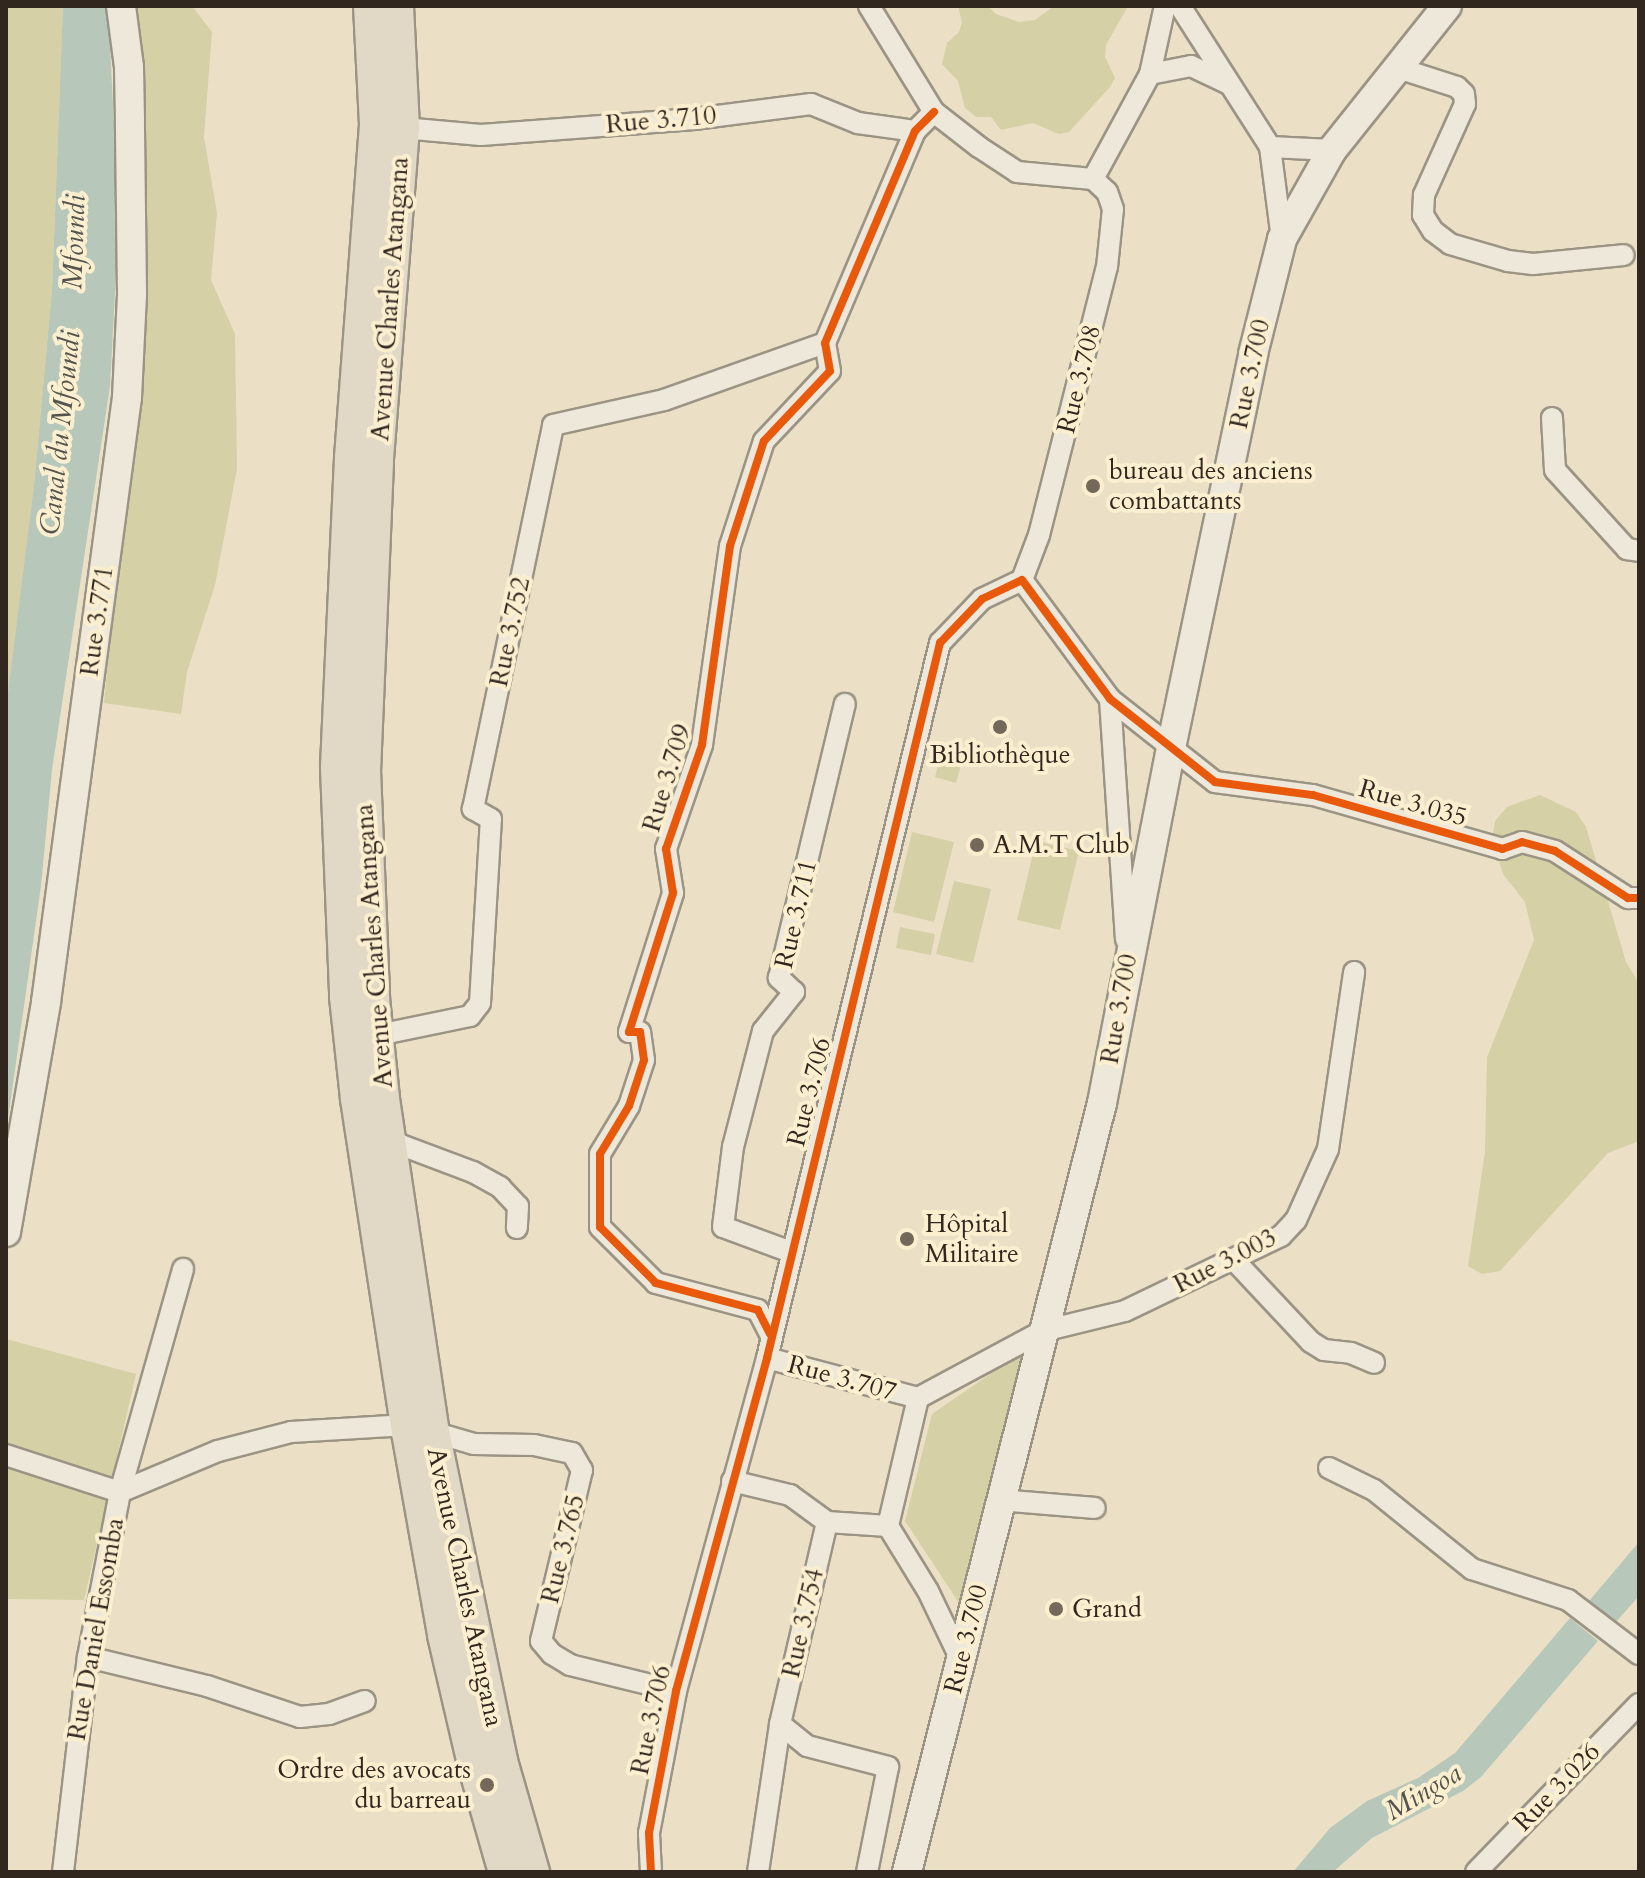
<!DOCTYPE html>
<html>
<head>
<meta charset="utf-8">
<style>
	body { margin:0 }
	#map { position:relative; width:1645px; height:1878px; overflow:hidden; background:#ebe0c5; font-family:Cardo,serif }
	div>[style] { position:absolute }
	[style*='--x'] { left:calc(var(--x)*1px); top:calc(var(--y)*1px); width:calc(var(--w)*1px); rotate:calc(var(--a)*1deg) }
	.green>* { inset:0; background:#d5d0a5 }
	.water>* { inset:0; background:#b7c8bb }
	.roads { filter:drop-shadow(2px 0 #9b9484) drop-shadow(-2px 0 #9b9484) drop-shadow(0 2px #9b9484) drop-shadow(0 -2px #9b9484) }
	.minor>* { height:20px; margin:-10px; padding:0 10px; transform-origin:10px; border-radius:10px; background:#eee8da }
	.secondary>* { height:28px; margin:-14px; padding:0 14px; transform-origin:14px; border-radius:14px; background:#eee8da }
	.primary>* { height:32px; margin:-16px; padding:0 16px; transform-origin:16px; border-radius:16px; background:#e1d8c5 }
	.cycleway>* { height:8px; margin:-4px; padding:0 4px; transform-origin:4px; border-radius:4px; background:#e8590c }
	.dots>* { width:22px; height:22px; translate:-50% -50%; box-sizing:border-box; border:4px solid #fcefd0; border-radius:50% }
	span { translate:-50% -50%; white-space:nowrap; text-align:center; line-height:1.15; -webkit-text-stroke:8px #fcefd0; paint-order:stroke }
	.street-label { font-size:26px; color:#32271f }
	.poi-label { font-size:26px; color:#32271f }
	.left { translate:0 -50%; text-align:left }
	.right { translate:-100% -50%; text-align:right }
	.water-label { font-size:28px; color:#53544d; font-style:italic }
	.frame { position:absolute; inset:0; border:8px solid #32271f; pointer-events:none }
</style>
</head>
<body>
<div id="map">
	<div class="green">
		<i style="clip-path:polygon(6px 6px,63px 8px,52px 290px,34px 485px,6px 707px)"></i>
		<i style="clip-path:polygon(131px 6px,192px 6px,212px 32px,204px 137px,217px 213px,211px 280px,235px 334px,237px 469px,215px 585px,187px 672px,181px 714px,104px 703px,124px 494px)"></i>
		<i style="clip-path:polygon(958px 6px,988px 6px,996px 14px,1019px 22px,1035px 20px,1054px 6px,1128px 6px,1106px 45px,1105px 57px,1115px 78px,1110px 87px,1069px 132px,1059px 134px,1033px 123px,1001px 130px,991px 117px,976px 117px,965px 108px,958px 81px,942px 64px,947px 43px,959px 32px,962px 23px)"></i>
		<i style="clip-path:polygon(943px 748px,964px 754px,956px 783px,935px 777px)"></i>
		<i style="clip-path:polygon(1540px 795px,1576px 812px,1586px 827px,1626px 962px,1639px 983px,1639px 1141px,1608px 1153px,1500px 1271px,1482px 1274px,1468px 1266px,1485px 1152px,1487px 1057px,1534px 940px,1525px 902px,1503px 874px,1492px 839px,1495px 821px,1507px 807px)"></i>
		<i style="clip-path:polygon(912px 832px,954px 842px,934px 922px,893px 912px)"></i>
		<i style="clip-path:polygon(1036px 841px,1079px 851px,1060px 930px,1017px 920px)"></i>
		<i style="clip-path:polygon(954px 881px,991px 889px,973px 963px,936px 954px)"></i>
		<i style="clip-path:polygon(900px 927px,935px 934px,931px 955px,896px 948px)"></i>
		<i style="clip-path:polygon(6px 1339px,136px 1374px,84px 1600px,6px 1599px)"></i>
		<i style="clip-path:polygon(1024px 1351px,961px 1606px,905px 1521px,932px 1414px)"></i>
	</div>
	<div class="water">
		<i style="clip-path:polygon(63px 6px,108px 6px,118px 202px,115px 293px,110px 386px,52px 770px,41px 886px,6px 1133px,6px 707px,34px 485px,52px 290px)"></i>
		<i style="clip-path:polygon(1639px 1542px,1639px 1596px,1615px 1623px,1589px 1601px)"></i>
		<i style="clip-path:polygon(1570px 1618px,1598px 1641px,1481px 1777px,1463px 1791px,1372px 1838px,1333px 1872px,1293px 1872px,1330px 1828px,1367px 1801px,1418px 1778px,1455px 1753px)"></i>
	</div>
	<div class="roads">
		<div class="minor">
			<i style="--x:869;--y:6;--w:124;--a:58.5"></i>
			<i style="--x:934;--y:112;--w:57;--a:37.9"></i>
			<i style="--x:979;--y:147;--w:45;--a:33.3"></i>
			<i style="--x:1017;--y:172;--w:76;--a:5.3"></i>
			<i style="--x:1093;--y:179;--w:119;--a:-61.5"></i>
			<i style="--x:1150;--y:74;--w:70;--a:-77.6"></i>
			<i style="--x:1180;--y:6;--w:167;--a:57.4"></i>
			<i style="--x:1270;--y:147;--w:93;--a:82.6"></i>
			<i style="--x:1398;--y:68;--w:62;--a:17.9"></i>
			<i style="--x:1457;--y:87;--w:10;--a:45"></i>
			<i style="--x:1464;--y:94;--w:10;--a:84"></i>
			<i style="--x:1465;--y:104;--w:100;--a:114.3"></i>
			<i style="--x:1424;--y:195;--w:20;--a:93"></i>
			<i style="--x:1423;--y:215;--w:19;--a:58"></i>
			<i style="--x:1433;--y:231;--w:21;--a:37"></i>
			<i style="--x:1450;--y:244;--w:60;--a:16.3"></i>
			<i style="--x:1508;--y:261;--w:25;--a:7"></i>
			<i style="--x:1533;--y:264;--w:91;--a:-5.6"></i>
			<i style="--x:1150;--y:74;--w:42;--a:-11"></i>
			<i style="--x:1191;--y:66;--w:42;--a:25.3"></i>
			<i style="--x:403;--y:128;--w:78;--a:5.1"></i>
			<i style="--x:481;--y:135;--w:214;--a:-4.3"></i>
			<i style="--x:694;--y:119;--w:118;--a:-7.3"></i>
			<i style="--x:811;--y:104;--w:51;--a:22"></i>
			<i style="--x:858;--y:123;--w:58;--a:8"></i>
			<i style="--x:1270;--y:147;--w:62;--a:2.8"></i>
			<i style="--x:1552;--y:418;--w:52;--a:86.7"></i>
			<i style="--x:1555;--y:470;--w:107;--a:47.7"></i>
			<i style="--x:1627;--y:549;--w:12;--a:9"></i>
			<i style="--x:1022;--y:580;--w:48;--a:-69.3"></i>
			<i style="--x:1039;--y:535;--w:276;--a:-75.8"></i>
			<i style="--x:1107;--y:267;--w:58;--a:-84.1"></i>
			<i style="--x:1113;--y:209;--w:18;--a:-109"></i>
			<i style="--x:1107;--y:192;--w:19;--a:-137"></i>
			<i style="--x:1110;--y:699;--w:241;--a:86.2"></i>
			<i style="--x:378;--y:1035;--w:94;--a:-11.7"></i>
			<i style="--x:470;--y:1016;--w:16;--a:-52"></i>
			<i style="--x:480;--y:1003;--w:184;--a:-86.6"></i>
			<i style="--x:491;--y:819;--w:21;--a:-151"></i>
			<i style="--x:473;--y:809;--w:392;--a:-78.2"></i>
			<i style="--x:553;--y:425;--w:114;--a:-12.7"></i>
			<i style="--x:664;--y:400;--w:171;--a:-19.5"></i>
			<i style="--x:389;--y:1137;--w:14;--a:34"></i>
			<i style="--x:401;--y:1145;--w:77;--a:20.6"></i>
			<i style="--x:473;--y:1172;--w:31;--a:29"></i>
			<i style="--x:500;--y:1187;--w:26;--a:47"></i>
			<i style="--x:518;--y:1206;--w:22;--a:93"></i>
			<i style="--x:791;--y:1252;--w:72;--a:-159.8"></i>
			<i style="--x:723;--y:1227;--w:81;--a:-82.9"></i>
			<i style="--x:733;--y:1147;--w:120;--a:-75.5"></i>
			<i style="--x:763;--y:1031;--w:50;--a:-51.5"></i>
			<i style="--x:794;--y:992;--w:21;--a:-137"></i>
			<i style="--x:779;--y:978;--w:282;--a:-76.5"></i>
			<i style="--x:1233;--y:1259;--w:114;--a:46.8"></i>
			<i style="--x:1311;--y:1342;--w:15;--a:32"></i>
			<i style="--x:1324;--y:1350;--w:27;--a:6"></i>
			<i style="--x:1351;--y:1353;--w:25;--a:23"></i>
			<i style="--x:770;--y:1334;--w:27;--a:-117"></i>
			<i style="--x:758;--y:1310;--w:106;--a:-165.2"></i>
			<i style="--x:656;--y:1283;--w:79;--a:-135"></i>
			<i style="--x:600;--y:1227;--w:73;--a:-90"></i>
			<i style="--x:600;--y:1154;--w:56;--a:-58.9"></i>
			<i style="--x:629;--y:1106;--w:48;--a:-71.9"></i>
			<i style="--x:644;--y:1060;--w:28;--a:-98"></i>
			<i style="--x:640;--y:1032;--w:11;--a:180"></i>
			<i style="--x:629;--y:1032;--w:146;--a:-72.4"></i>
			<i style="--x:673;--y:893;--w:45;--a:-99"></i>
			<i style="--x:666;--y:849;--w:110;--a:-70.9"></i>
			<i style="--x:702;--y:745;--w:201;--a:-82"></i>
			<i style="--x:730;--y:546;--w:110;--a:-72.1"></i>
			<i style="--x:764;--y:441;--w:96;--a:-46.7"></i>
			<i style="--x:830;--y:371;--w:28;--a:-100"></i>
			<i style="--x:825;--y:343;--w:230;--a:-67"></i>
			<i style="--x:915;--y:131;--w:27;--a:-45"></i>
			<i style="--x:767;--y:1358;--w:156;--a:14.8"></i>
			<i style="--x:918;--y:1398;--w:142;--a:-28.2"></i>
			<i style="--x:1043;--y:1331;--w:84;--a:-13.7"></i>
			<i style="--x:1125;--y:1311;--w:173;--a:-25.7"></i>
			<i style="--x:1281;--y:1236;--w:22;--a:-47"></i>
			<i style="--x:1296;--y:1220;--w:78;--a:-65.7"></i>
			<i style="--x:1328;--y:1149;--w:179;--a:-81.6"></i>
			<i style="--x:433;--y:1432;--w:43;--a:16.3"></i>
			<i style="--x:474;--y:1444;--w:60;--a:1"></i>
			<i style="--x:534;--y:1445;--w:39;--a:12"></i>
			<i style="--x:572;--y:1453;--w:20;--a:60"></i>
			<i style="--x:582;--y:1470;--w:176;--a:103.5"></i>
			<i style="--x:541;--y:1641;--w:17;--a:50"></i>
			<i style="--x:552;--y:1654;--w:21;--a:31"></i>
			<i style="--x:570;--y:1665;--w:109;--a:13.8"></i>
			<i style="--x:6;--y:1455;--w:120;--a:18"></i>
			<i style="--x:120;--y:1492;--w:232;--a:-74.2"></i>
			<i style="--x:1329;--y:1468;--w:50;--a:26.1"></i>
			<i style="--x:1374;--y:1490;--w:126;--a:38.9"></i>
			<i style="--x:1472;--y:1569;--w:101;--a:17.9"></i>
			<i style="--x:1568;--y:1600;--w:89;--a:37.3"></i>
			<i style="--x:732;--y:1481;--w:60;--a:13.6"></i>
			<i style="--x:790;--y:1495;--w:46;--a:36.1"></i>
			<i style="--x:827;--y:1522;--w:61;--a:3.8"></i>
			<i style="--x:888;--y:1526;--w:76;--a:58.4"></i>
			<i style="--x:928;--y:1591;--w:79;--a:64.4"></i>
			<i style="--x:1000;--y:1500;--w:95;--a:4.8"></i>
			<i style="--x:888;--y:1526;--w:131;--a:-76.8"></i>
			<i style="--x:88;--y:1657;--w:122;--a:13.7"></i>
			<i style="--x:207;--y:1686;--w:98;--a:18.4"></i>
			<i style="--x:300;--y:1717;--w:29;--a:-6"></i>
			<i style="--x:329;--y:1714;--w:38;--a:-20"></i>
			<i style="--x:780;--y:1724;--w:35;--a:39"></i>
			<i style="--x:807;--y:1746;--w:84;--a:14.5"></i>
			<i style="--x:888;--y:1767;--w:107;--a:101.3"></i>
			<i style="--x:63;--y:1872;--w:216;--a:-83.4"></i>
			<i style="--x:88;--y:1657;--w:168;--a:-79"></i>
			<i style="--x:120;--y:1492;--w:106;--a:-22.7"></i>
			<i style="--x:218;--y:1451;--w:75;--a:-14.6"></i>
			<i style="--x:291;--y:1432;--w:116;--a:-3.5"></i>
			<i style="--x:651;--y:1872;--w:39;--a:-93"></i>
			<i style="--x:649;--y:1833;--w:145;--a:-79.2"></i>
			<i style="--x:676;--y:1691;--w:345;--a:-74.7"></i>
			<i style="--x:767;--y:1358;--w:736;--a:-76.4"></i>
			<i style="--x:940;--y:643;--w:61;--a:-46.3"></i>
			<i style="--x:982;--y:599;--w:44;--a:-25.4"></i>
			<i style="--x:1022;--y:580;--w:148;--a:53.5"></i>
			<i style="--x:1110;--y:699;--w:134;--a:38.3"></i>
			<i style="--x:1215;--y:782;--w:99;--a:7.6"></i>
			<i style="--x:1313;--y:795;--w:197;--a:15.9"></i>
			<i style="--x:1502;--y:849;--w:21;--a:-19"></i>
			<i style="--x:1522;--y:842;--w:34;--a:15"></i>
			<i style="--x:1555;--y:851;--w:87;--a:32.8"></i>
			<i style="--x:1628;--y:898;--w:11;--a:0"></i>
			<i style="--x:758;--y:1872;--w:150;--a:-81.5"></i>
			<i style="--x:780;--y:1724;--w:207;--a:-76.9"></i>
			<i style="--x:1476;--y:1872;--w:234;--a:-45.9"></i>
		</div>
		<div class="secondary">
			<i style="--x:6;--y:1232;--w:233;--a:-80.1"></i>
			<i style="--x:46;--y:1002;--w:610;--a:-82.37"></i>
			<i style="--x:127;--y:397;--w:103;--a:-87.2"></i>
			<i style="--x:132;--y:294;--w:174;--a:-90.7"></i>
			<i style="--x:130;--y:120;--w:53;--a:-91.1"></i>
			<i style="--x:129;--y:67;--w:62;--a:-97.5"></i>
			<i style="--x:907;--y:1872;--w:793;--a:-75.77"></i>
			<i style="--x:1102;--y:1103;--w:362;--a:-79"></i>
			<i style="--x:1171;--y:748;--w:402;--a:-78.2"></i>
			<i style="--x:1253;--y:354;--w:119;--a:-75.8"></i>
			<i style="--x:1282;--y:239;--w:102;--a:-60.7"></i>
			<i style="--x:1332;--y:150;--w:184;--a:-51.4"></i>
		</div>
		<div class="primary">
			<i style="--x:370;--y:6;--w:119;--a:87.1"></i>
			<i style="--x:376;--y:125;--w:334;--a:94.3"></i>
			<i style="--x:351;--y:458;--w:310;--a:92.6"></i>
			<i style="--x:337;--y:768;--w:229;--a:87.7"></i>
			<i style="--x:346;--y:997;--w:103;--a:83.8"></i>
			<i style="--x:357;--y:1099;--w:337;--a:81.3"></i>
			<i style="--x:408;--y:1432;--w:206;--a:79.9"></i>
			<i style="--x:444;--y:1635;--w:132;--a:76.9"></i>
			<i style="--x:474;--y:1764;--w:112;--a:74"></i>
			<i style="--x:397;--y:6;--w:122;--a:87.2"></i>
			<i style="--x:403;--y:128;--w:335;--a:94.5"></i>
			<i style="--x:377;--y:462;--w:308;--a:92.4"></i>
			<i style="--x:364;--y:770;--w:228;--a:87.7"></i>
			<i style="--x:373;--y:998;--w:101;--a:84.3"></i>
			<i style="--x:383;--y:1099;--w:337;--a:81.5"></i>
			<i style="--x:433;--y:1432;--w:336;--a:78.3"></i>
			<i style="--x:501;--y:1761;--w:116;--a:73.9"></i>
		</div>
	</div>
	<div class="cycleway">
		<i style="--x:770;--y:1334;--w:27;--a:-117"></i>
		<i style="--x:758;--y:1310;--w:106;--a:-165.2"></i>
		<i style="--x:656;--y:1283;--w:79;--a:-135"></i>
		<i style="--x:600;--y:1227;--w:73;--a:-90"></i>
		<i style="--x:600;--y:1154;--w:56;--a:-58.9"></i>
		<i style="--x:629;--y:1106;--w:48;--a:-71.9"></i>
		<i style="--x:644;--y:1060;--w:28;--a:-98"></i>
		<i style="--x:640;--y:1032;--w:11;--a:180"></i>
		<i style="--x:629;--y:1032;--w:146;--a:-72.4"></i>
		<i style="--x:673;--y:893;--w:45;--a:-99"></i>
		<i style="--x:666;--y:849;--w:110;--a:-70.9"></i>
		<i style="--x:702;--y:745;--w:201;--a:-82"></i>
		<i style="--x:730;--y:546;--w:110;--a:-72.1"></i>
		<i style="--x:764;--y:441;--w:96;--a:-46.7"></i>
		<i style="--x:830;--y:371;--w:28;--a:-100"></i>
		<i style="--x:825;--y:343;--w:230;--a:-67"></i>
		<i style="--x:915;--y:131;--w:27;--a:-45"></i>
		<i style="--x:651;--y:1872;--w:39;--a:-93"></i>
		<i style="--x:649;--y:1833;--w:145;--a:-79.2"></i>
		<i style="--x:676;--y:1691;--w:345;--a:-74.7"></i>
		<i style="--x:767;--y:1358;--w:736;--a:-76.4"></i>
		<i style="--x:940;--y:643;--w:61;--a:-46.3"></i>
		<i style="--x:982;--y:599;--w:44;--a:-25.4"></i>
		<i style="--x:1022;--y:580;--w:148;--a:53.5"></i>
		<i style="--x:1110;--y:699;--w:134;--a:38.3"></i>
		<i style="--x:1215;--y:782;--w:99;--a:7.6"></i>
		<i style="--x:1313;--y:795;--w:197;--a:15.9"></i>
		<i style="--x:1502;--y:849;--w:21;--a:-19"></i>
		<i style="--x:1522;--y:842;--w:34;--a:15"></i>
		<i style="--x:1555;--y:851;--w:87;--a:32.8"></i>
		<i style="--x:1628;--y:898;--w:11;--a:0"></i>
	</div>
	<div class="dots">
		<i style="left:1093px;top:486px;background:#736859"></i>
		<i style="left:1000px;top:727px;background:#736859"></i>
		<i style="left:977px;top:845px;background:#736859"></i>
		<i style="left:907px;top:1239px;background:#736859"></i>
		<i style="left:1056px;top:1609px;background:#736859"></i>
		<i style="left:487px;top:1785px;background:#736859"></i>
	</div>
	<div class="street-label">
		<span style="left:661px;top:120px;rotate:-5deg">Rue 3.710</span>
		<span style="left:390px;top:299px;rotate:-86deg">Avenue Charles Atangana</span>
		<span style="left:1250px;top:374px;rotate:-78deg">Rue 3.700</span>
		<span style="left:1079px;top:379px;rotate:-76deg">Rue 3.708</span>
		<span style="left:97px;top:621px;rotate:-82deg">Rue 3.771</span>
		<span style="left:510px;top:632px;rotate:-78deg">Rue 3.752</span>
		<span style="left:667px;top:778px;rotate:-73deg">Rue 3.709</span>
		<span style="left:1413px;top:803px;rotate:16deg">Rue 3.035</span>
		<span style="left:796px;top:914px;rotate:-77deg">Rue 3.711</span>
		<span style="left:374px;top:946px;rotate:-94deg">Avenue Charles Atangana</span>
		<span style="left:1119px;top:1009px;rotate:-80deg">Rue 3.700</span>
		<span style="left:809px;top:1092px;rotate:-76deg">Rue 3.706</span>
		<span style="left:1225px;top:1261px;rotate:-27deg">Rue 3.003</span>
		<span style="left:842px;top:1378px;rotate:15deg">Rue 3.707</span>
		<span style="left:563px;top:1549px;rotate:-76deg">Rue 3.765</span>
		<span style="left:465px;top:1587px;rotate:78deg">Avenue Charles Atangana</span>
		<span style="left:803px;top:1623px;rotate:-77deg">Rue 3.754</span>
		<span style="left:96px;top:1629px;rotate:-80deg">Rue Daniel Essomba</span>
		<span style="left:966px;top:1639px;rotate:-76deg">Rue 3.700</span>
		<span style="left:651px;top:1720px;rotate:-78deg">Rue 3.706</span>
		<span style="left:1557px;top:1787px;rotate:-46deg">Rue 3.026</span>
	</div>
	<div class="poi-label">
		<span class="left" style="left:1109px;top:486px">bureau des anciens<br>combattants</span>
		<span style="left:1000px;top:755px">Bibliothèque</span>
		<span class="left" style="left:993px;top:845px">A.M.T Club</span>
		<span class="left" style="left:925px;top:1239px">Hôpital<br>Militaire</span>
		<span class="left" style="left:1072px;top:1609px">Grand</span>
		<span class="right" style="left:471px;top:1785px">Ordre des avocats<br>du barreau</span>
	</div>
	<div class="water-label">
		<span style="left:74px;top:242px;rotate:-88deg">Mfoundi</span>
		<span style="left:60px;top:433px;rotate:-84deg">Canal du Mfoundi</span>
		<span style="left:1423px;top:1792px;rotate:-31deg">Mingoa</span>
	</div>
	<div class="frame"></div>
</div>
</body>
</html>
